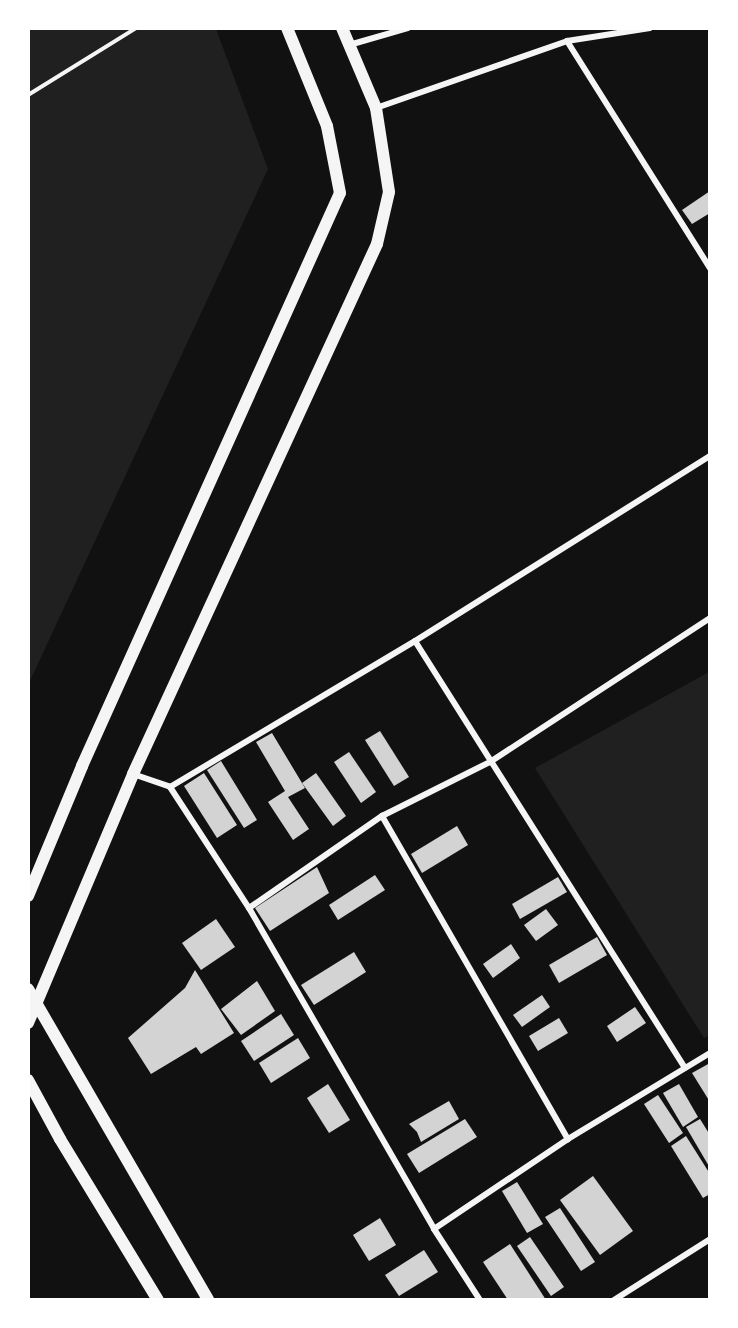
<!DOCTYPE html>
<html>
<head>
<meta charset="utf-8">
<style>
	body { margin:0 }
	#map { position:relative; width:738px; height:1328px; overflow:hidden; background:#111; font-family:"DejaVu Sans",sans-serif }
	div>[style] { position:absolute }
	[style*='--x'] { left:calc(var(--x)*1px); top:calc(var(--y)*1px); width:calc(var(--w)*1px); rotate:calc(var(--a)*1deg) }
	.green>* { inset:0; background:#202020 }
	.building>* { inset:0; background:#d3d3d3 }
	.path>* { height:4px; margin:-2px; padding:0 2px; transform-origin:2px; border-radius:2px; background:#f5f5f5 }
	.minor>* { height:6px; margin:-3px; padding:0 3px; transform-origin:3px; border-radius:3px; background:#f5f5f5 }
	.secondary>* { height:12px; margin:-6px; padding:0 6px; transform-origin:6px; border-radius:6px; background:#f5f5f5 }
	span { translate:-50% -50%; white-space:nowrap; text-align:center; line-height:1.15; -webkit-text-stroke:4.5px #fff; paint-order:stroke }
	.frame { position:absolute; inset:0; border:30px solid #fff; pointer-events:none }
</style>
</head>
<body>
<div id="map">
	<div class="green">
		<i style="clip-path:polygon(29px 29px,216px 29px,268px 169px,29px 683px)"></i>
		<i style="clip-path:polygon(709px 672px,710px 1035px,704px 1038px,535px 768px)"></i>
	</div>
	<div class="building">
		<i style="clip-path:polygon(710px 191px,710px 213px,692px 224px,682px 210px)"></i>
		<i style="clip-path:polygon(380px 731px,409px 777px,394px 786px,365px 740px)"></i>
		<i style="clip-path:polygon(272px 733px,305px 788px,288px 797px,309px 829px,293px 840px,268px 802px,285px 791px,256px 742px)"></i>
		<i style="clip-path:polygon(349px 752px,376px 792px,361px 803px,334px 762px)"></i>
		<i style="clip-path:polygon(221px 761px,257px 820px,244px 828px,207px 770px)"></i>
		<i style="clip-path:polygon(204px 773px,237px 825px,217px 838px,184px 786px)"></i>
		<i style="clip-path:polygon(316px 773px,346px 816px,333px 826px,302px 783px)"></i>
		<i style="clip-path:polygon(457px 826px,468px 845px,422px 873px,411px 854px)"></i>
		<i style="clip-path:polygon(317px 867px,329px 893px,270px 931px,255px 908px)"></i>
		<i style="clip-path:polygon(375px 875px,385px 890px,338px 920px,329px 905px)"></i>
		<i style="clip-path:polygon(558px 877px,567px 892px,520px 919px,512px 904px)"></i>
		<i style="clip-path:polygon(546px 909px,558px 925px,536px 941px,524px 925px)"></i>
		<i style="clip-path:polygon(216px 919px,235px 947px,201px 970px,182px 943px)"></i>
		<i style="clip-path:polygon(597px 937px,607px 955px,559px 983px,549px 965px)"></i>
		<i style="clip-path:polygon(511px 944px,520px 958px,493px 978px,483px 964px)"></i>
		<i style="clip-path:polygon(354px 952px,366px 972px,314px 1005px,301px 985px)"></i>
		<i style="clip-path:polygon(195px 970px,234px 1033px,201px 1054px,196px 1047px,151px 1074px,128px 1038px,185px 988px)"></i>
		<i style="clip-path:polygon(257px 981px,275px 1011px,241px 1035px,221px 1009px)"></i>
		<i style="clip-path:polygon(542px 995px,550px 1007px,522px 1027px,513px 1015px)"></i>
		<i style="clip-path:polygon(635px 1007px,646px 1023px,617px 1042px,607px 1026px)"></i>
		<i style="clip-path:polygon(281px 1014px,294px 1035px,254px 1061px,241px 1041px)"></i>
		<i style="clip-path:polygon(559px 1018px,568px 1033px,538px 1051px,529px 1036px)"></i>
		<i style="clip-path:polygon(298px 1038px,310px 1058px,271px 1083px,259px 1063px)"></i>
		<i style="clip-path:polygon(710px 1063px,710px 1102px,692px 1073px)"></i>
		<i style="clip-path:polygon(328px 1084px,350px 1120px,329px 1133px,307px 1098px)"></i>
		<i style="clip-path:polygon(679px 1084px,698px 1117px,683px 1127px,663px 1093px)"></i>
		<i style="clip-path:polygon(658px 1095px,683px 1133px,669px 1143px,644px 1104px)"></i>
		<i style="clip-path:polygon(449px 1101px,459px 1119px,421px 1142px,417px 1132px,409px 1124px)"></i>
		<i style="clip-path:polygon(465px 1119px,477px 1137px,419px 1173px,407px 1154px)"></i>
		<i style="clip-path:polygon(700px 1119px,710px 1135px,710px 1168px,686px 1127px)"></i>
		<i style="clip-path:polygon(686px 1136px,710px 1174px,710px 1194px,703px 1198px,671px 1146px)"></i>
		<i style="clip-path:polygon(593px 1176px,633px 1231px,600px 1255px,560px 1200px)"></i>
		<i style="clip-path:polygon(517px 1182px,543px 1224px,527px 1233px,502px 1191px)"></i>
		<i style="clip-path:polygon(560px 1208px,595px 1262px,581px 1271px,545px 1217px)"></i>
		<i style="clip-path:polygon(380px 1218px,396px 1245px,369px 1261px,353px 1235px)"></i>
		<i style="clip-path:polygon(530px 1237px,564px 1287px,551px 1296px,517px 1246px)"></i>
		<i style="clip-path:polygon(510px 1244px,546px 1300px,508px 1300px,483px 1262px)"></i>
		<i style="clip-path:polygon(424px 1250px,438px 1272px,399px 1296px,385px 1275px)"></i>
	</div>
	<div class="path">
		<i style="--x:28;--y:95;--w:127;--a:-31.8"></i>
	</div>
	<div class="minor">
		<i style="--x:567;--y:41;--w:268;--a:57.8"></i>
		<i style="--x:349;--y:45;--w:61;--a:-16.1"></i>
		<i style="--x:376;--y:108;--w:202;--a:-19.3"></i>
		<i style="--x:567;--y:41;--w:84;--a:-8.9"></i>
		<i style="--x:415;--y:641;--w:505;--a:57.69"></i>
		<i style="--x:133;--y:774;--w:39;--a:19"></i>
		<i style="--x:170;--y:787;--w:145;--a:56.9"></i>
		<i style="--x:249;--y:908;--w:370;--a:60"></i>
		<i style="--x:434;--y:1229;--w:85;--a:57.1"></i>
		<i style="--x:170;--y:787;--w:285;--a:-30.8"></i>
		<i style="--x:415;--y:641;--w:348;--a:-32.1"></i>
		<i style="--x:382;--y:816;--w:373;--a:60.1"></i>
		<i style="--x:249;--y:908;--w:162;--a:-34.7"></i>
		<i style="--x:382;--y:816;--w:121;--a:-26.6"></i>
		<i style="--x:490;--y:762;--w:263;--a:-33.2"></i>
		<i style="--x:434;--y:1229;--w:161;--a:-33.9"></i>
		<i style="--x:568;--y:1139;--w:166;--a:-31.2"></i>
		<i style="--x:614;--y:1300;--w:114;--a:-32.4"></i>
	</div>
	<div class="secondary">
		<i style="--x:28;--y:896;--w:141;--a:-67.4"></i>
		<i style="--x:82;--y:766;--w:628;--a:-65.76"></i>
		<i style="--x:340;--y:193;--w:68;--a:-101"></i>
		<i style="--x:327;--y:126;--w:106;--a:-112.2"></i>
		<i style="--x:28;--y:989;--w:359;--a:59.9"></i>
		<i style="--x:28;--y:1023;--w:270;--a:-67.1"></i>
		<i style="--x:133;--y:774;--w:583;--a:-65.28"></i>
		<i style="--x:377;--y:244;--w:53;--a:-77"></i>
		<i style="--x:389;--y:192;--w:85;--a:-98.8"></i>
		<i style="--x:376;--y:108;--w:87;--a:-113"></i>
		<i style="--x:28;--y:1080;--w:67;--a:61.5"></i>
		<i style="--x:60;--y:1139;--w:188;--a:58.7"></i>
	</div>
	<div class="frame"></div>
</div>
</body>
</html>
